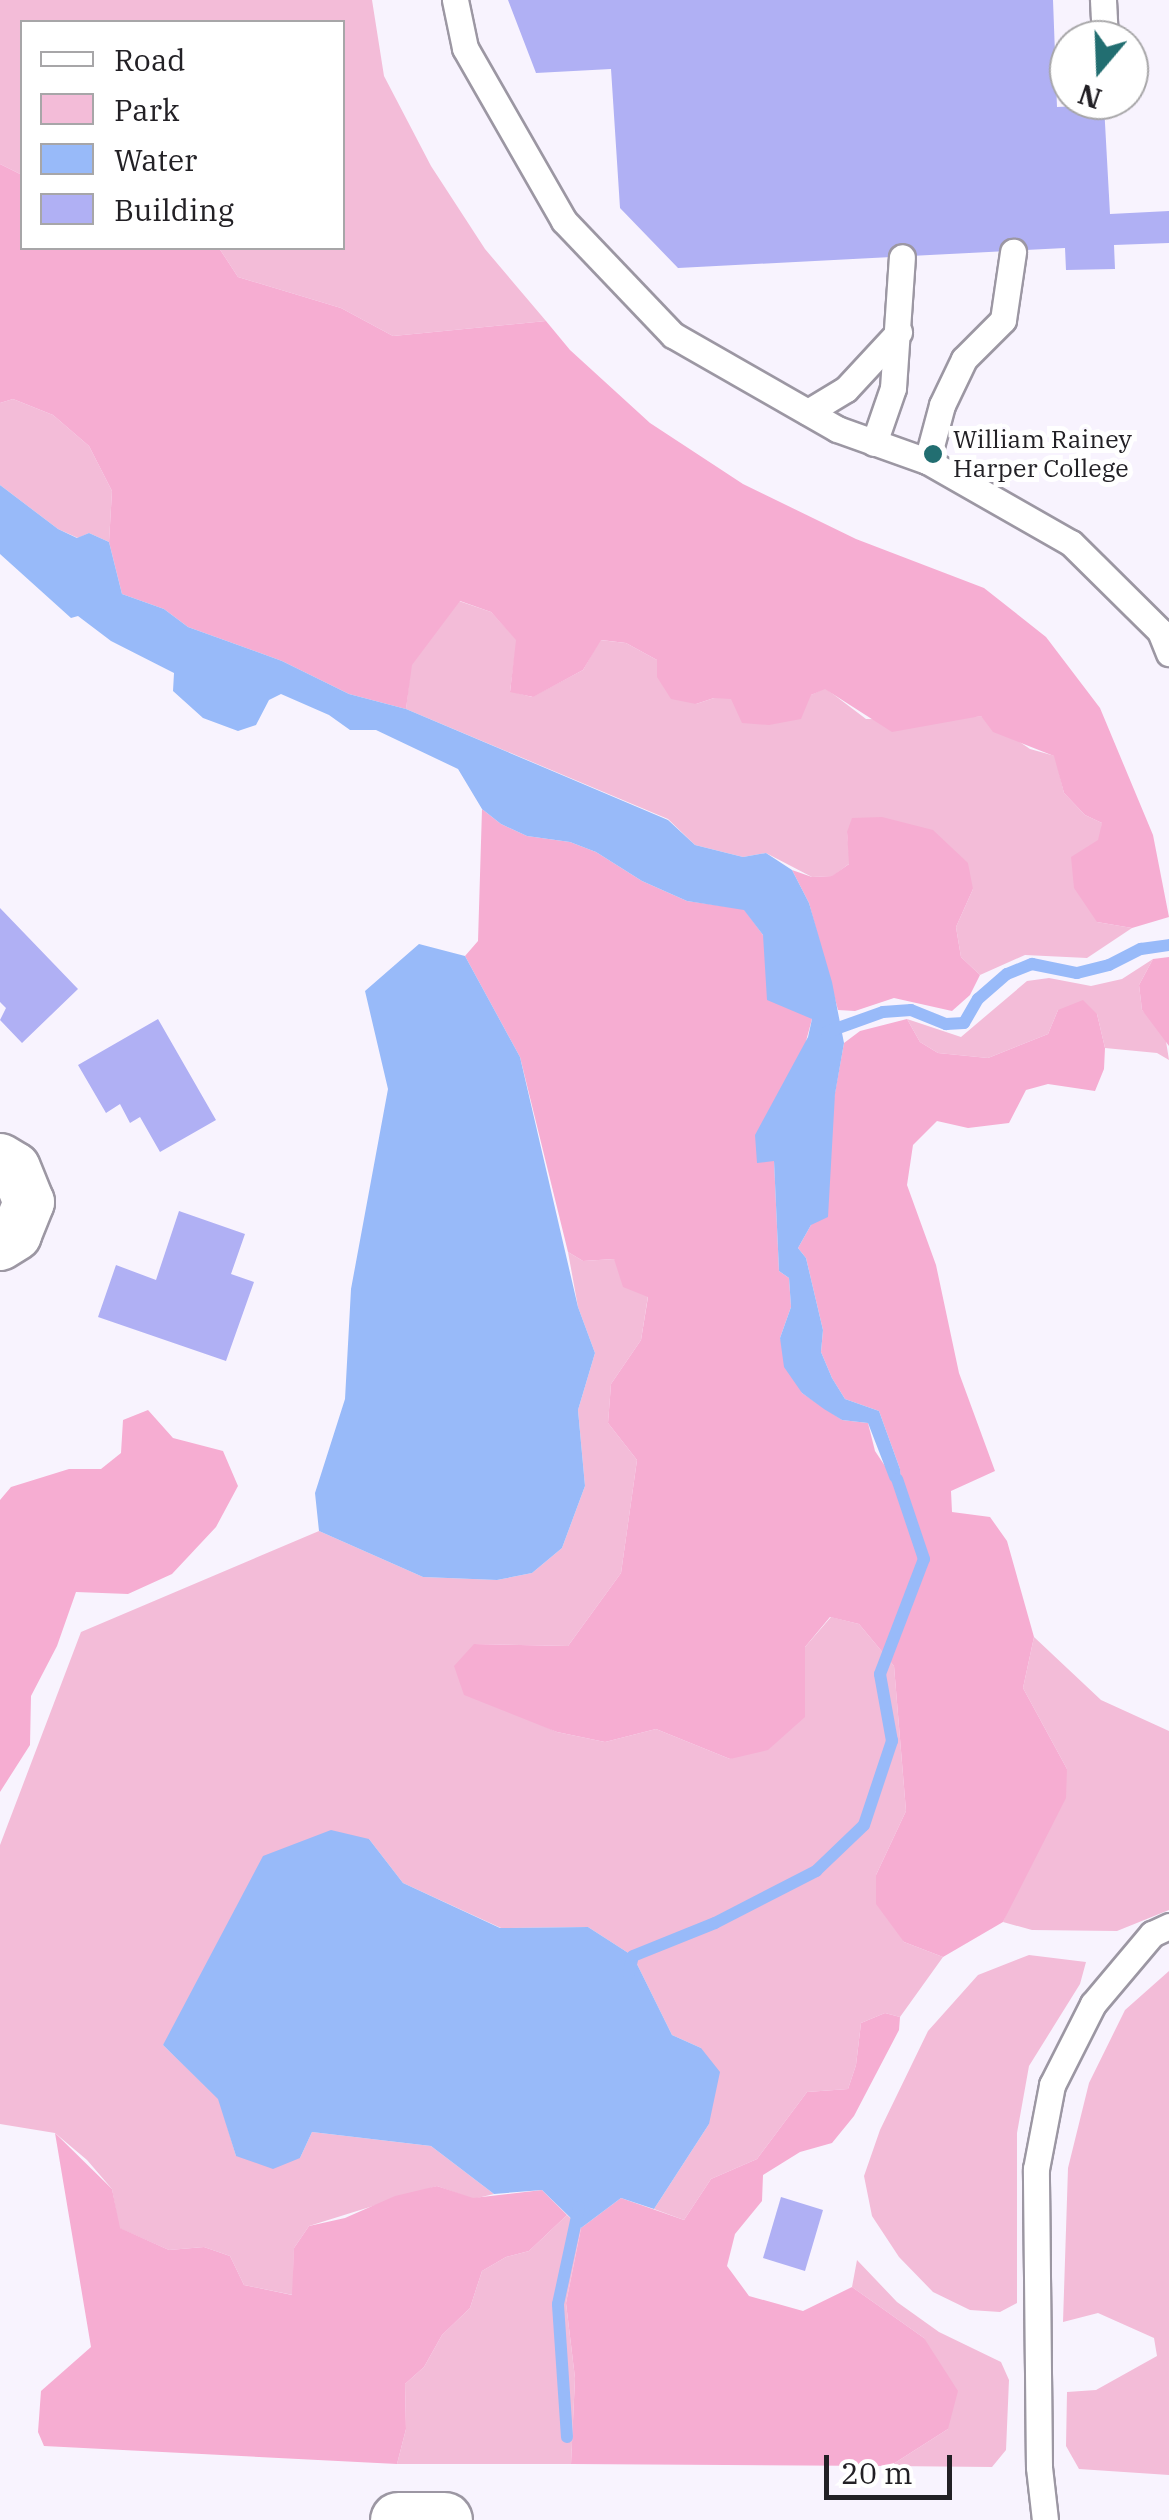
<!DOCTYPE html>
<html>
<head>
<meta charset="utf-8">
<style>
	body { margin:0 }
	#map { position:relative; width:1169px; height:2520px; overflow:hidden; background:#f8f3fe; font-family:"IBM Plex Serif",serif }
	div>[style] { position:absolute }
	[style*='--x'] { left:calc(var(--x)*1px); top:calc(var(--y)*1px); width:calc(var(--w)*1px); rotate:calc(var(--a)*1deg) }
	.green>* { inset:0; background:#f3bcd8 }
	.forest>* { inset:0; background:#f6add2 }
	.water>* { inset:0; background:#98baf9 }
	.stream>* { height:12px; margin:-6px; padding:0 6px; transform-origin:6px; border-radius:6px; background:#98baf9 }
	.building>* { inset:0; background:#b0b0f4 }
	.roads { filter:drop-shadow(2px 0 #9c97a3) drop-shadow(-2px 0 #9c97a3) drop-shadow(0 2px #9c97a3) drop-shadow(0 -2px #9c97a3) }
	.service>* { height:25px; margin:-12.5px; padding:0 12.5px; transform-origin:12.5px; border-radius:12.5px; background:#fff }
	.minor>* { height:50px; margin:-25px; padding:0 25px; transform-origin:25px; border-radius:25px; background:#fff }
	.secondary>* { height:55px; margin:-27.5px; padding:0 27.5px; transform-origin:27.5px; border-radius:27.5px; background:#fff }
	.dots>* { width:28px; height:28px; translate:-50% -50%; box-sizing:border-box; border:5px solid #fff; border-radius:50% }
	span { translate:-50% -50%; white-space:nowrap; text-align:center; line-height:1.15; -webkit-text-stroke:10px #fff; paint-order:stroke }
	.poi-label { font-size:25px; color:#222025 }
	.left { translate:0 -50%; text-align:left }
	.legend { position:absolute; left:20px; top:20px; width:325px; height:230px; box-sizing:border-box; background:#fff; border:2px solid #a7a6a8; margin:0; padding:12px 18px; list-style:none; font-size:30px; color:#222025 }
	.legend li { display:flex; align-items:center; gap:20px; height:50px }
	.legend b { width:50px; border:2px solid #a7a6a8 }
	.north { position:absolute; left:1049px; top:20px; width:100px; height:100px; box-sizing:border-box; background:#fff; border:2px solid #a7a6a8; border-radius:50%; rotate:199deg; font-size:28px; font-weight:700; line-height:40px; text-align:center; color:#222025 }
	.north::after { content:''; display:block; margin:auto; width:35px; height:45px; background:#226e71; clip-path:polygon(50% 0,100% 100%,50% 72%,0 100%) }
	.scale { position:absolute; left:824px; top:2455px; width:128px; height:45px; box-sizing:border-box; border:5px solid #222025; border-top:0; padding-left:12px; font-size:30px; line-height:35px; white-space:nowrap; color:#222025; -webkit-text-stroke:8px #fff; paint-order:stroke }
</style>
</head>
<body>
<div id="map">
	<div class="green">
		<i style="clip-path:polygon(0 0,372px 0,384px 76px,431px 166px,485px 249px,546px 321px,393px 336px,341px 308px,238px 277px,219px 248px,342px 248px,342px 22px,22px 22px,22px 175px,0 164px)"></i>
		<i style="clip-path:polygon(13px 399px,53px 415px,89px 446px,112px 491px,109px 542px,89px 533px,78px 538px,58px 529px,0 485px,0 403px)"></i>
		<i style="clip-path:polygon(459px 601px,491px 612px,517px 640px,510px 691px,532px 697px,583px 670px,600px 640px,626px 643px,657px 660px,696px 704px,714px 698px,811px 695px,825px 688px,866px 719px,941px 720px,981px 716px,1030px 749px,1055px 756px,1064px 793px,1085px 815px,1102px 823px,1097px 922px,1132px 928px,1087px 958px,1025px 955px,980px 975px,961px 957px,956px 927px,973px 889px,847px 832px,850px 863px,833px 876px,812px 877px,766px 853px,743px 857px,695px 845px,668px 819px,406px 709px,411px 665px)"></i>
		<i style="clip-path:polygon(1153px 959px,1139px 985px,1142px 1010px,1165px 1035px,1169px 1060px,1157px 1053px,1105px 1048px,1097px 1014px,1058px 1010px,1048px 1034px,988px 1058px,938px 1053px,920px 1042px,907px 1019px,961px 1037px,1027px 981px,1049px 978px,1091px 986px,1122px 979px)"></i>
		<i style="clip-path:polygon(568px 1252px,583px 1261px,614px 1259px,648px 1296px,641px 1340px,611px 1384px,608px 1423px,637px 1460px,621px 1573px,568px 1646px,474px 1644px,513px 1711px,557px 1732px,605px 1742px,656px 1729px,730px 1759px,804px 1717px,805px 1647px,831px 1617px,859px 1624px,894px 1666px,906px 1811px,876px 1875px,904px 1942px,943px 1957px,900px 2017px,885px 2013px,861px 2023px,856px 2065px,848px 2089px,807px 2092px,757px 2159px,711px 2179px,684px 2220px,654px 2209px,709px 2124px,701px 2048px,672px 2035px,633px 1956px,588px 1927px,501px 1928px,403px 1883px,369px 1839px,163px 2045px,219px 2099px,236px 2156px,300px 2158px,312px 2132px,431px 2146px,494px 2194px,473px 2199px,437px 2186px,309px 2226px,294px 2248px,293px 2295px,244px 2285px,230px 2256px,204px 2247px,169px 2250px,119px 2228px,112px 2189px,87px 2160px,55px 2133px,0 2124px,0 1845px,81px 1632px,319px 1531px,423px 1577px,497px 1580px,532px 1573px,562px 1548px,585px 1486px,578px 1410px,595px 1353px,578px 1307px)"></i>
		<i style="clip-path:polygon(1034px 1637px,1101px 1700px,1169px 1731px,1169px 1910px,1117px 1931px,1032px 1930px,1003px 1922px,1067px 1769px,1023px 1688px)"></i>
		<i style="clip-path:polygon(1029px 1955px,1086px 1962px,1080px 1984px,1029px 2066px,1017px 2133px,1017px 2303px,1000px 2312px,970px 2310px,933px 2292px,899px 2257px,872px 2216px,864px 2176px,880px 2130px,928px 2031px,978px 1975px)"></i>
		<i style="clip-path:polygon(1169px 1971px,1169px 2475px,1079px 2469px,1066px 2446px,1067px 2392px,1096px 2390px,1157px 2356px,1154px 2338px,1098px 2313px,1063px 2322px,1068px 2168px,1089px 2083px,1125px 2010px)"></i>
		<i style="clip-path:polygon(567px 2215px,581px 2228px,566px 2303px,575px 2378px,571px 2464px,397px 2464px,406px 2429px,405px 2384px,424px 2367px,442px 2335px,470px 2308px,482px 2271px,506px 2257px,529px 2251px)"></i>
		<i style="clip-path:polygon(857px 2260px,897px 2302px,939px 2332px,1001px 2362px,1009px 2380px,1006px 2450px,992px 2467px,890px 2466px,948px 2429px,924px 2338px,852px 2287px)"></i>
	</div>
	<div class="forest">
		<i style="clip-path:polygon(0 164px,22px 175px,22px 248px,219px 248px,238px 277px,341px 308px,393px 336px,546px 321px,570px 350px,650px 423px,743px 484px,856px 539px,984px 588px,1046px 637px,1100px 708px,1153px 835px,1169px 917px,1132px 928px,1097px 922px,1074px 888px,1071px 857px,1098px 840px,1102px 823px,1085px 815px,1064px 793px,1054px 756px,993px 732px,981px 716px,892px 732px,825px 689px,811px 695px,801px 719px,769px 725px,742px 723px,731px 699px,714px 698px,696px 704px,671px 699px,657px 677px,657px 660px,626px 643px,601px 640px,583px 670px,533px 697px,510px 692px,516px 640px,491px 612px,460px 601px,412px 665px,406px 709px,349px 694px,282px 661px,188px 627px,164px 609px,122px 594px,109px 542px,112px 491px,89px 446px,53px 415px,13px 399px,0 403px)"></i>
		<i style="clip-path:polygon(482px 809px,501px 824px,527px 836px,570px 842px,596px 852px,642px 881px,687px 901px,744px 909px,763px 935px,812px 1019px,774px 1160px,779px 1271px,789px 1278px,791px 1307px,780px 1338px,802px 1393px,842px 1420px,868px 1423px,875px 1451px,901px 1490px,900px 1469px,879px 1411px,845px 1399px,832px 1378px,821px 1352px,823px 1330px,806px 1258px,798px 1248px,811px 1225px,844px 1043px,860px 1031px,907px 1019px,920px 1042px,938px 1053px,988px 1058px,1048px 1034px,1058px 1010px,1083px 1000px,1097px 1014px,1105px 1048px,1104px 1069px,1095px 1091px,1048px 1084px,1026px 1090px,1009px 1123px,968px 1128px,937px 1121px,913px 1145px,907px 1185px,936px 1265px,959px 1373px,995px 1471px,951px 1491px,952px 1512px,990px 1517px,1007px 1541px,1034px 1637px,1023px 1688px,1067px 1769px,1066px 1798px,1003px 1922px,943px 1957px,904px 1942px,876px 1904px,876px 1875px,906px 1811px,894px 1666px,859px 1624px,830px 1617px,805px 1647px,805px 1717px,768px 1750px,730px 1759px,656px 1729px,605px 1742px,557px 1732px,464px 1695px,454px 1666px,474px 1644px,568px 1646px,621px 1573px,637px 1460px,608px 1423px,611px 1384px,641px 1340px,648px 1297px,623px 1287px,614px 1259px,583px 1261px,568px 1252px,520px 1057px,465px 956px,478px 941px)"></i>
		<i style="clip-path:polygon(882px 817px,933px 830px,968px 863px,973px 889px,956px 927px,961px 957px,980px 975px,970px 995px,952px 1011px,894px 998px,855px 1011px,838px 1010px,809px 903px,792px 870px,812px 877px,832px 876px,849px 864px,847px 832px,852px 818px)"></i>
		<i style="clip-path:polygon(1169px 957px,1169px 1046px,1142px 1010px,1139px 985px,1153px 959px)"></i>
		<i style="clip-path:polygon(148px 1410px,173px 1438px,223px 1451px,238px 1486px,216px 1527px,172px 1574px,128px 1594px,76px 1592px,57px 1646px,31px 1696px,30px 1745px,0 1792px,0 1500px,11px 1487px,69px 1469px,101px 1469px,121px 1453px,123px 1420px)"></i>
		<i style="clip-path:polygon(885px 2013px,900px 2017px,899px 2030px,854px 2116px,832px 2143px,800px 2152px,763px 2175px,762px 2201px,735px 2234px,727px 2266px,749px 2296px,803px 2311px,852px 2287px,924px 2338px,958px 2391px,948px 2429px,890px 2466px,571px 2464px,575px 2378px,566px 2303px,581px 2228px,621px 2198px,684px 2220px,711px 2179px,757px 2159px,807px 2092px,848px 2089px,856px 2065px,861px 2023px)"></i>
		<i style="clip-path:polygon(55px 2133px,112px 2189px,120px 2228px,169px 2250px,204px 2247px,230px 2256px,244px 2285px,292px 2295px,294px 2248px,309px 2226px,345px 2218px,395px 2196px,437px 2186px,473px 2198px,542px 2190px,567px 2215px,529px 2251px,506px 2257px,482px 2271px,470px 2308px,442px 2335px,424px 2367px,405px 2384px,406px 2429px,397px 2464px,44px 2446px,38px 2432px,41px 2391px,91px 2347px)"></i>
	</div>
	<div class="water">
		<i style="clip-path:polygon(0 485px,58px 529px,77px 538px,89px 533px,109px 542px,122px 594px,164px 609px,188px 627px,282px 661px,349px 694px,406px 709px,668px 820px,695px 845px,743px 857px,766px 853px,792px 870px,809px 903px,832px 982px,844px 1043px,835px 1094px,828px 1217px,811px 1225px,798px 1248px,806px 1258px,823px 1330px,821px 1352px,832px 1378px,845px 1399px,879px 1411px,900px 1469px,902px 1491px,890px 1480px,868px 1423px,842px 1420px,824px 1409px,802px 1393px,784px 1367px,780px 1338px,791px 1307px,789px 1278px,779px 1271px,774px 1161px,757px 1163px,755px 1135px,808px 1037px,812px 1019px,767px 1000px,763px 935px,744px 910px,687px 901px,642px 881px,596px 852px,570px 842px,527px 836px,501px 824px,482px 809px,458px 769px,376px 730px,350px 730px,329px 715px,281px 694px,269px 700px,256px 725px,238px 731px,203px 718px,173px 691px,174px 673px,111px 641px,78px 616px,71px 618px,0 554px)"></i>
		<i style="clip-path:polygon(419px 944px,465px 956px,520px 1057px,578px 1307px,595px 1353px,578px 1410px,585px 1486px,562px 1548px,532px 1573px,497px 1580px,423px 1577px,319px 1531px,315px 1493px,345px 1399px,351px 1289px,388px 1089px,365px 991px)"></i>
		<i style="clip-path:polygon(331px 1830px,369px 1839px,403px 1883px,500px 1928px,588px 1927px,633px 1956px,672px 2035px,701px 2048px,720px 2072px,709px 2124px,654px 2209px,621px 2198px,581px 2228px,542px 2190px,494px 2194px,431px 2146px,312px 2132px,300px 2158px,273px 2169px,236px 2156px,218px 2099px,163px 2045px,263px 1856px)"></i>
	</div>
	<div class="stream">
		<i style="--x:827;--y:1032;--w:59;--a:-19.7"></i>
		<i style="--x:883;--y:1012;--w:28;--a:-4"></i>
		<i style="--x:911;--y:1010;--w:38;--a:22"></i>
		<i style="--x:946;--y:1024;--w:18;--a:-3"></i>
		<i style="--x:964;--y:1023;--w:28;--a:-60"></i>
		<i style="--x:978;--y:999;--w:38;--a:-41"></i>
		<i style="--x:1007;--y:974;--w:27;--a:-22"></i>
		<i style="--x:1032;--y:964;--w:46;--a:11.3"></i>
		<i style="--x:1077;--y:973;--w:33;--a:-14"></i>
		<i style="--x:1109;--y:965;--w:36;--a:-27"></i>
		<i style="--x:1141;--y:949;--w:28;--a:-8"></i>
		<i style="--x:629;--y:1973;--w:17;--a:-77"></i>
		<i style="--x:633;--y:1956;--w:88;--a:-21.9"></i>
		<i style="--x:715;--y:1923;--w:114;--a:-27.2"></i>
		<i style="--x:816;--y:1871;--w:66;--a:-43.8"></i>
		<i style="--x:864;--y:1825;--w:89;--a:-71.6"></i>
		<i style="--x:892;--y:1741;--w:68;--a:-100.2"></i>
		<i style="--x:880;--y:1674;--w:123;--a:-69.1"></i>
		<i style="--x:924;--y:1559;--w:84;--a:-108.6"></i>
		<i style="--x:567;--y:2437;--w:133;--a:-93.9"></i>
		<i style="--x:558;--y:2304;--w:99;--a:-77.8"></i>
	</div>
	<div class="building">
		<i style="clip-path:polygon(508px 0,1053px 0,1057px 107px,1104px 105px,1110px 214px,1169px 211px,1169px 243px,1114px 245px,1115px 269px,1066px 270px,1065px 248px,678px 268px,620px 208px,611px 69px,536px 73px)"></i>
		<i style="clip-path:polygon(0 908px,78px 989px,22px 1043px,0 1020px,6px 1008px,0 1002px)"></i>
		<i style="clip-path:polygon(158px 1019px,216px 1120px,160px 1152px,140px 1117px,130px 1123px,120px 1104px,106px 1113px,78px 1065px)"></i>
		<i style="clip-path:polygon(179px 1211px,245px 1234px,231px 1274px,254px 1282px,226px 1361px,98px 1317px,116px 1265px,156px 1280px)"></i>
		<i style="clip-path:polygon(781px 2197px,823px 2210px,805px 2271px,763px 2258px)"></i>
	</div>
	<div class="roads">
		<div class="service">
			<i style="--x:455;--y:0;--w:49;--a:78.2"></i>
			<i style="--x:465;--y:48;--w:199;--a:60.2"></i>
			<i style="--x:564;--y:221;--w:158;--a:46.3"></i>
			<i style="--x:673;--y:335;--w:189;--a:29.8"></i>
			<i style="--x:837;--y:429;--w:96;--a:19.6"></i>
			<i style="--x:927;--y:461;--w:166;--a:29.7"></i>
			<i style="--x:1071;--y:543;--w:125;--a:44.7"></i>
			<i style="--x:1160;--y:631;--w:24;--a:68"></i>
			<i style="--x:1103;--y:0;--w:40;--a:87.1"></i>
			<i style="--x:808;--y:412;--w:44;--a:-31.2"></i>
			<i style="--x:846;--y:389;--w:78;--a:-47.1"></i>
			<i style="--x:874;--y:443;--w:58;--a:-70.9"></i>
			<i style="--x:893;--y:388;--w:131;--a:-86.1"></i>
			<i style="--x:927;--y:461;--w:58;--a:-75"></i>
			<i style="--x:942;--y:405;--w:51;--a:-64.4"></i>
			<i style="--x:964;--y:359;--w:55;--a:-45"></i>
			<i style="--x:1003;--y:320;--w:69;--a:-81.6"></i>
			<i style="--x:1045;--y:2520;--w:53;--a:-96.5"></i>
			<i style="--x:1039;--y:2467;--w:298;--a:-90.6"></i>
			<i style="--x:1036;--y:2169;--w:86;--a:-79.2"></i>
			<i style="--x:1052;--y:2085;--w:91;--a:-63.2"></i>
			<i style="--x:1093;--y:2004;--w:92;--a:-49.9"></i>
			<i style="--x:1152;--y:1934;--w:19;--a:-25"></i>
		</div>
		<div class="minor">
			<i style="--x:0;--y:1159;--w:17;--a:31"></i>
			<i style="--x:15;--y:1168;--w:37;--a:68"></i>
			<i style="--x:29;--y:1202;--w:35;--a:112"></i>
			<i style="--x:16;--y:1235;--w:19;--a:148"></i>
		</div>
		<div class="secondary">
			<i style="--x:398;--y:2520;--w:46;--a:0"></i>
		</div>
	</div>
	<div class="dots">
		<i style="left:933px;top:454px;background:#226e71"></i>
	</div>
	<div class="poi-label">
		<span class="left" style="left:953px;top:454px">William Rainey<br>Harper College</span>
	</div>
	<ul class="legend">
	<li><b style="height:12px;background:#fff"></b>Road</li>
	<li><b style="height:28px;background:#f3bcd8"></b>Park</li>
	<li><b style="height:28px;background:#98baf9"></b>Water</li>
	<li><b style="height:28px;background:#b0b0f4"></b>Building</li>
	</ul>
	<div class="north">N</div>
	<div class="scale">20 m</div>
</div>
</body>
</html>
